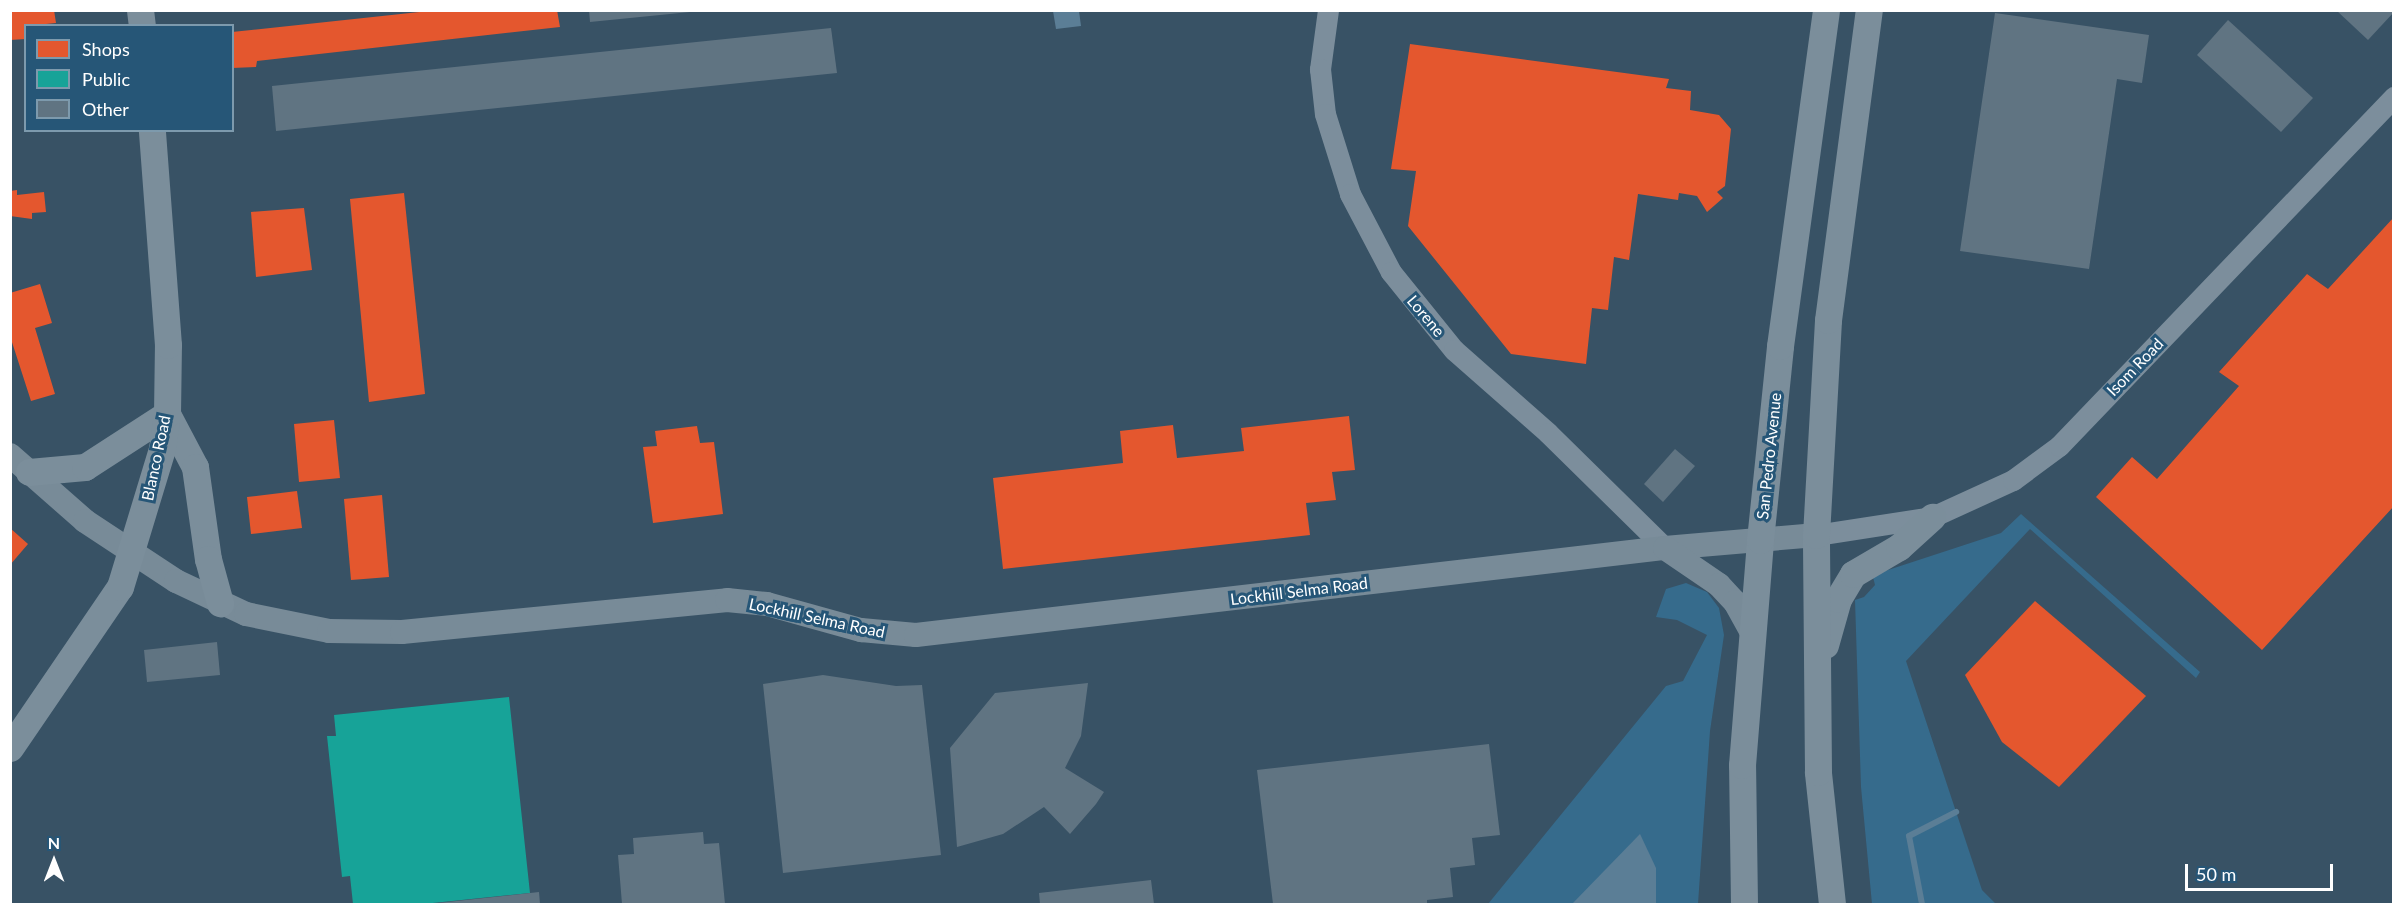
<!DOCTYPE html>
<html>
<head>
<meta charset="utf-8">
<style>
	body { margin:0 }
	#map { position:relative; width:2404px; height:915px; overflow:hidden; background:#385265; font-family:Lato,sans-serif }
	div>[style] { position:absolute }
	[style*='--x'] { left:calc(var(--x)*1px); top:calc(var(--y)*1px); width:calc(var(--w)*1px); rotate:calc(var(--a)*1deg) }
	.green>* { inset:0; background:#366b8c }
	.water>* { inset:0; background:#5b7e96 }
	.shops>* { inset:0; background:#e4572e }
	.public>* { inset:0; background:#17a398 }
	.stream>* { height:6px; margin:-3px; padding:0 3px; transform-origin:3px; border-radius:3px; background:#5b7e96 }
	.building>* { inset:0; background:#607482 }
	.tertiary>* { height:21px; margin:-10.5px; padding:0 10.5px; transform-origin:10.5px; border-radius:10.5px; background:#7c8e9c }
	.secondary>* { height:24px; margin:-12px; padding:0 12px; transform-origin:12px; border-radius:12px; background:#788b98 }
	.primary>* { height:27px; margin:-13.5px; padding:0 13.5px; transform-origin:13.5px; border-radius:13.5px; background:#7b8e9b }
	span { translate:-50% -50%; white-space:nowrap; text-align:center; line-height:1.15; -webkit-text-stroke:6px #265677; paint-order:stroke }
	.street-label { font-size:16px; color:#fff }
	.frame { position:absolute; inset:0; border:12px solid #fff; pointer-events:none }
	.legend { position:absolute; left:24px; top:24px; width:210px; height:108px; box-sizing:border-box; background:#265677; border:2px solid #7d9aad; margin:0; padding:8px 10px; list-style:none; font-size:18px; color:#fff }
	.legend li { display:flex; align-items:center; gap:12px; height:30px }
	.legend b { width:30px; border:2px solid #7d9aad }
	.north { position:absolute; left:24px; top:831px; width:60px; height:60px; -webkit-text-stroke:4px #265677; paint-order:stroke; rotate:0deg; font-size:16px; font-weight:700; line-height:24px; text-align:center; color:#fff }
	.north::after { content:''; display:block; margin:auto; width:21px; height:27px; background:#fff; clip-path:polygon(50% 0,100% 100%,50% 72%,0 100%) }
	.scale { position:absolute; left:2185px; top:864px; width:148px; height:27px; box-sizing:border-box; border:3px solid #fff; border-top:0; padding-left:8px; font-size:18px; line-height:21px; white-space:nowrap; color:#fff; -webkit-text-stroke:4px #265677; paint-order:stroke }
</style>
</head>
<body>
<div id="map">
	<div class="green">
		<i style="clip-path:polygon(2021px 514px,2200px 672px,2196px 678px,2030px 529px,1906px 661px,1982px 890px,1996px 904px,1872px 904px,1861px 787px,1855px 600px,1864px 597px,1875px 585px,1873px 577px,1882px 572px,2001px 533px)"></i>
		<i style="clip-path:polygon(1686px 583px,1707px 592px,1719px 608px,1724px 635px,1710px 731px,1698px 904px,1488px 904px,1666px 686px,1683px 681px,1707px 635px,1677px 620px,1656px 617px,1666px 589px)"></i>
	</div>
	<div class="water">
		<i style="clip-path:polygon(1053px 11px,1079px 11px,1081px 26px,1056px 29px)"></i>
		<i style="clip-path:polygon(1640px 834px,1656px 868px,1656px 904px,1572px 904px)"></i>
	</div>
	<div class="shops">
		<i style="clip-path:polygon(10px 10px,54px 10px,56px 23px,26px 26px,26px 39px,10px 40px)"></i>
		<i style="clip-path:polygon(438px 10px,557px 10px,560px 27px,257px 61px,256px 67px,232px 68px,232px 32px)"></i>
		<i style="clip-path:polygon(1410px 44px,1669px 79px,1666px 88px,1691px 91px,1690px 110px,1719px 115px,1731px 129px,1725px 186px,1717px 192px,1723px 198px,1707px 212px,1697px 196px,1679px 193px,1678px 200px,1638px 194px,1629px 260px,1614px 257px,1608px 310px,1592px 308px,1586px 364px,1511px 354px,1408px 226px,1416px 171px,1391px 169px)"></i>
		<i style="clip-path:polygon(17px 190px,17px 195px,44px 192px,46px 212px,32px 213px,32px 219px,10px 216px,10px 191px)"></i>
		<i style="clip-path:polygon(404px 193px,425px 394px,369px 402px,350px 199px)"></i>
		<i style="clip-path:polygon(304px 208px,312px 270px,256px 277px,251px 212px)"></i>
		<i style="clip-path:polygon(2394px 217px,2394px 506px,2262px 650px,2096px 497px,2132px 457px,2157px 479px,2239px 386px,2219px 372px,2307px 274px,2328px 289px)"></i>
		<i style="clip-path:polygon(40px 284px,52px 323px,35px 328px,55px 394px,31px 401px,10px 336px,10px 293px)"></i>
		<i style="clip-path:polygon(1349px 416px,1355px 470px,1332px 472px,1336px 500px,1306px 503px,1310px 535px,1003px 569px,993px 478px,1123px 463px,1120px 431px,1173px 425px,1177px 458px,1244px 451px,1241px 428px)"></i>
		<i style="clip-path:polygon(334px 420px,340px 478px,299px 482px,294px 424px)"></i>
		<i style="clip-path:polygon(697px 426px,700px 443px,714px 442px,723px 514px,653px 523px,643px 447px,657px 446px,655px 431px)"></i>
		<i style="clip-path:polygon(297px 491px,302px 528px,251px 534px,247px 497px)"></i>
		<i style="clip-path:polygon(382px 495px,389px 577px,351px 580px,344px 499px)"></i>
		<i style="clip-path:polygon(10px 528px,28px 544px,10px 565px)"></i>
		<i style="clip-path:polygon(2035px 601px,2146px 696px,2059px 787px,2002px 742px,1965px 675px)"></i>
	</div>
	<div class="public">
		<i style="clip-path:polygon(509px 697px,530px 893px,423px 904px,353px 904px,350px 876px,342px 877px,327px 736px,336px 736px,334px 715px)"></i>
	</div>
	<div class="stream">
		<i style="--x:1922;--y:904;--w:69;--a:-100.8"></i>
		<i style="--x:1909;--y:836;--w:53;--a:-27.1"></i>
	</div>
	<div class="building">
		<i style="clip-path:polygon(589px 10px,690px 10px,690px 12px,590px 22px)"></i>
		<i style="clip-path:polygon(2336px 10px,2394px 10px,2394px 12px,2368px 40px)"></i>
		<i style="clip-path:polygon(1995px 13px,2149px 35px,2142px 83px,2117px 79px,2089px 269px,1960px 251px)"></i>
		<i style="clip-path:polygon(2228px 20px,2313px 98px,2281px 132px,2197px 55px)"></i>
		<i style="clip-path:polygon(831px 28px,837px 73px,276px 131px,272px 86px)"></i>
		<i style="clip-path:polygon(1675px 449px,1695px 466px,1663px 502px,1644px 484px)"></i>
		<i style="clip-path:polygon(217px 642px,220px 675px,147px 682px,144px 650px)"></i>
		<i style="clip-path:polygon(823px 675px,896px 686px,922px 685px,941px 855px,783px 873px,763px 684px)"></i>
		<i style="clip-path:polygon(1088px 683px,1081px 736px,1065px 768px,1104px 792px,1096px 804px,1070px 834px,1044px 807px,1003px 834px,957px 847px,950px 748px,995px 693px)"></i>
		<i style="clip-path:polygon(1489px 744px,1500px 835px,1472px 838px,1475px 865px,1450px 868px,1453px 897px,1427px 900px,1427px 904px,1273px 904px,1257px 770px)"></i>
		<i style="clip-path:polygon(703px 832px,704px 844px,719px 843px,725px 904px,622px 904px,618px 855px,634px 854px,633px 838px)"></i>
		<i style="clip-path:polygon(1151px 880px,1154px 904px,1040px 904px,1039px 893px)"></i>
		<i style="clip-path:polygon(539px 892px,540px 904px,438px 904px,438px 903px)"></i>
	</div>
	<div class="tertiary">
		<i style="--x:1328;--y:10;--w:60;--a:97.7"></i>
		<i style="--x:1320;--y:69;--w:45;--a:83.7"></i>
		<i style="--x:1325;--y:114;--w:84;--a:72.6"></i>
		<i style="--x:1350;--y:194;--w:88;--a:62.3"></i>
		<i style="--x:1391;--y:272;--w:100;--a:51.1"></i>
		<i style="--x:1454;--y:350;--w:125;--a:41.4"></i>
		<i style="--x:1548;--y:433;--w:164;--a:44.5"></i>
		<i style="--x:1816;--y:535;--w:117;--a:-8.8"></i>
		<i style="--x:1932;--y:517;--w:89;--a:-24.6"></i>
		<i style="--x:2013;--y:480;--w:57;--a:-36.5"></i>
		<i style="--x:2059;--y:446;--w:484;--a:-46.2"></i>
	</div>
	<div class="secondary">
		<i style="--x:10;--y:455;--w:100;--a:41.3"></i>
		<i style="--x:85;--y:521;--w:109;--a:33.4"></i>
		<i style="--x:176;--y:581;--w:77;--a:25.2"></i>
		<i style="--x:246;--y:614;--w:85;--a:11.6"></i>
		<i style="--x:329;--y:631;--w:73;--a:0.8"></i>
		<i style="--x:402;--y:632;--w:327;--a:-5.6"></i>
		<i style="--x:727;--y:600;--w:40;--a:5.7"></i>
		<i style="--x:767;--y:604;--w:98;--a:15.5"></i>
		<i style="--x:861;--y:630;--w:55;--a:5.2"></i>
		<i style="--x:916;--y:635;--w:754;--a:-6.63"></i>
		<i style="--x:1665;--y:548;--w:152;--a:-4.9"></i>
		<i style="--x:1665;--y:548;--w:65;--a:34.4"></i>
		<i style="--x:1719;--y:585;--w:23;--a:47"></i>
		<i style="--x:1735;--y:602;--w:37;--a:61"></i>
	</div>
	<div class="primary">
		<i style="--x:140;--y:10;--w:16;--a:83"></i>
		<i style="--x:167;--y:414;--w:60;--a:62.2"></i>
		<i style="--x:195;--y:467;--w:93;--a:82"></i>
		<i style="--x:208;--y:559;--w:46;--a:74.7"></i>
		<i style="--x:29;--y:472;--w:56;--a:-5.1"></i>
		<i style="--x:85;--y:467;--w:98;--a:-32.9"></i>
		<i style="--x:1825;--y:645;--w:48;--a:-74.2"></i>
		<i style="--x:1838;--y:599;--w:29;--a:-59"></i>
		<i style="--x:1853;--y:574;--w:53;--a:-30.4"></i>
		<i style="--x:1899;--y:547;--w:45;--a:-42.3"></i>
		<i style="--x:10;--y:748;--w:195;--a:-55.7"></i>
		<i style="--x:120;--y:587;--w:144;--a:-73.1"></i>
		<i style="--x:162;--y:449;--w:35;--a:-82"></i>
		<i style="--x:167;--y:414;--w:69;--a:-89.2"></i>
		<i style="--x:168;--y:345;--w:216;--a:-94.3"></i>
		<i style="--x:1744;--y:904;--w:139;--a:-90.8"></i>
		<i style="--x:1742;--y:765;--w:226;--a:-85.4"></i>
		<i style="--x:1760;--y:540;--w:195;--a:-84.1"></i>
		<i style="--x:1780;--y:346;--w:339;--a:-82.2"></i>
		<i style="--x:1832;--y:904;--w:133;--a:-96.1"></i>
		<i style="--x:1818;--y:772;--w:237;--a:-90.5"></i>
		<i style="--x:1816;--y:535;--w:215;--a:-86.8"></i>
		<i style="--x:1828;--y:320;--w:313;--a:-82.5"></i>
	</div>
	<div class="street-label">
		<span style="left:1426px;top:316px;rotate:50deg">Lorene</span>
		<span style="left:2135px;top:367px;rotate:-46deg">Isom Road</span>
		<span style="left:1769px;top:456px;rotate:-84deg">San Pedro Avenue</span>
		<span style="left:156px;top:458px;rotate:-78deg">Blanco Road</span>
		<span style="left:1299px;top:591px;rotate:-7deg">Lockhill Selma Road</span>
		<span style="left:817px;top:618px;rotate:12deg">Lockhill Selma Road</span>
	</div>
	<div class="frame"></div>
	<ul class="legend">
	<li><b style="height:16px;background:#e4572e"></b>Shops</li>
	<li><b style="height:16px;background:#17a398"></b>Public</li>
	<li><b style="height:16px;background:#607482"></b>Other</li>
	</ul>
	<div class="north">N</div>
	<div class="scale">50 m</div>
</div>
</body>
</html>
